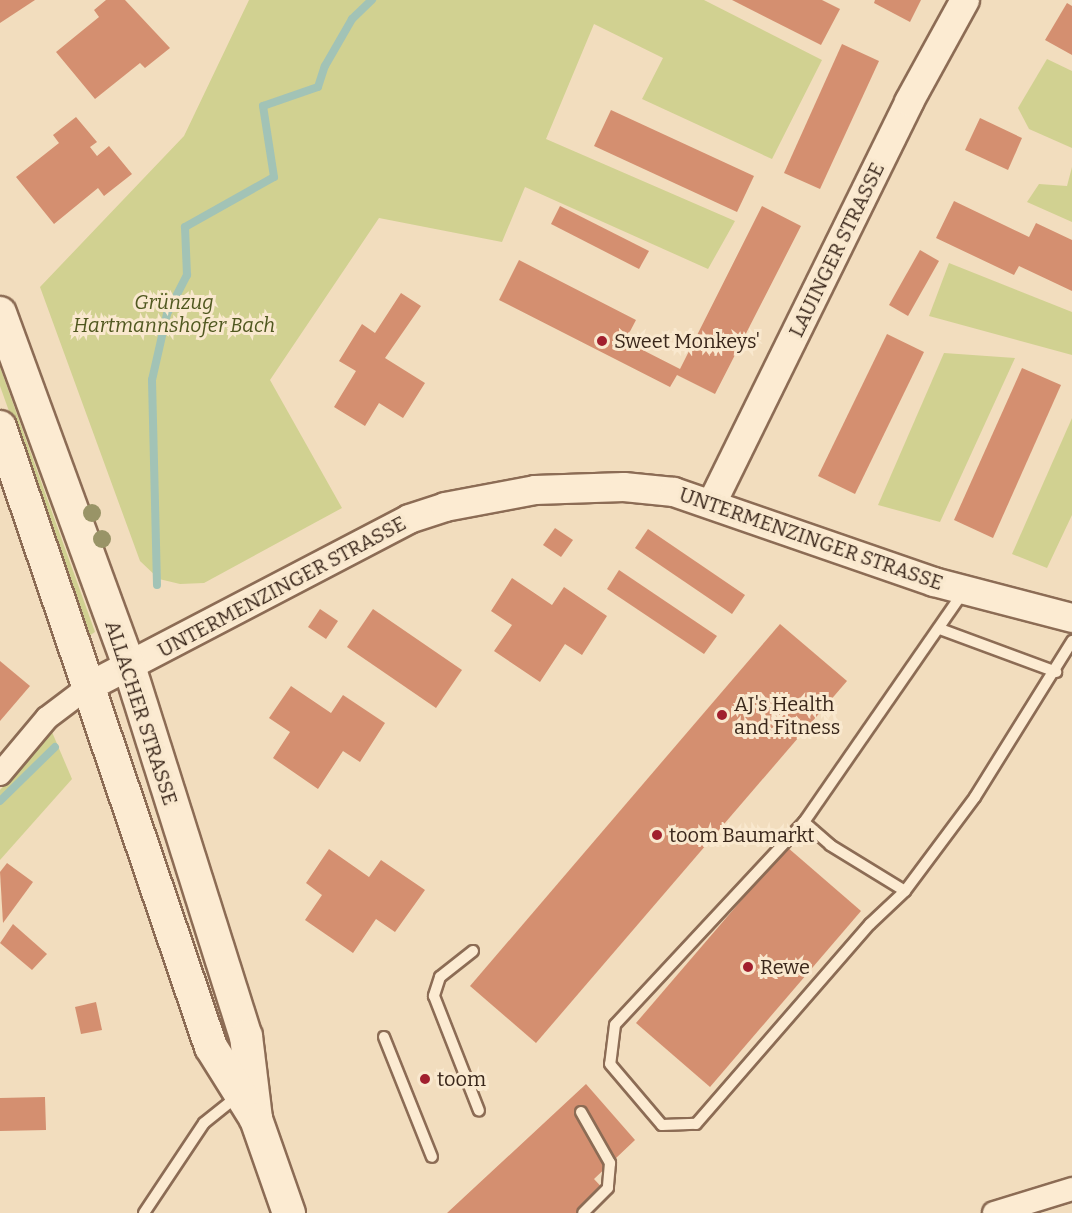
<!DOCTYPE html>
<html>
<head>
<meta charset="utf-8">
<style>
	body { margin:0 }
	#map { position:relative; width:1072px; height:1213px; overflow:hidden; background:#f2ddbe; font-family:Bitter,serif }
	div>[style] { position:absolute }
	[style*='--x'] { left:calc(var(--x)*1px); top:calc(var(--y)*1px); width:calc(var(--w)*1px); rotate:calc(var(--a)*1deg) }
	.green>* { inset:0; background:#d1d191 }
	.stream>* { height:8px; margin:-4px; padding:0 4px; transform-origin:4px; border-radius:4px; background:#a2c3b6 }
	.building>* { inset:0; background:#d48f70 }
	.roads { filter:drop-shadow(2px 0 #8c6c55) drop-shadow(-2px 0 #8c6c55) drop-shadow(0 2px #8c6c55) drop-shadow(0 -2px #8c6c55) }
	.service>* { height:10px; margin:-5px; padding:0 5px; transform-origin:5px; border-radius:5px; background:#fcebd2 }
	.minor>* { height:22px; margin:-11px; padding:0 11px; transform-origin:11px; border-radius:11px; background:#fcebd2 }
	.tertiary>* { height:28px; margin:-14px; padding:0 14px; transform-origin:14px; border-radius:14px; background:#fcebd2 }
	.secondary>* { height:32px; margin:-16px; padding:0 16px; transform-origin:16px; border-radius:16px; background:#fcebd2 }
	.trees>* { width:18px; height:18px; margin:-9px; border-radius:50%; background:#999467 }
	.dots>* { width:16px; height:16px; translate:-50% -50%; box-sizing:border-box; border:3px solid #f9e8ce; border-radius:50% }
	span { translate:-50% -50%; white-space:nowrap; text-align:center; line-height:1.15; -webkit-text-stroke:6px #f9e8ce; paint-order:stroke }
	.street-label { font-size:20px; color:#3a271b }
	.park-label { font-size:20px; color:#505820; font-style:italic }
	.poi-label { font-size:20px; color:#3a271b }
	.left { translate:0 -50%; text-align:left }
</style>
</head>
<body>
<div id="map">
	<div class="green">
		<i style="clip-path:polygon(249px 0,704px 0,822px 60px,772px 159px,642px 99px,663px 58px,594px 24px,546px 139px,735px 221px,708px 269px,525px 187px,502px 242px,379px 218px,270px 380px,342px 508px,204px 583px,180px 584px,159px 579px,140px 561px,40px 287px,184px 136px)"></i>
		<i style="clip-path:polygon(1047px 59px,1072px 71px,1072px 148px,1029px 129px,1018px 108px)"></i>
		<i style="clip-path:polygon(1072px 167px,1072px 222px,1027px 202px,1039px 184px,1067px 186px)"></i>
		<i style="clip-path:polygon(949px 263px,1072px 312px,1072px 355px,929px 316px)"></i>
		<i style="clip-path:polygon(944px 353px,1015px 358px,940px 522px,878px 505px)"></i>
		<i style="clip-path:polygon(0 367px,95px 632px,89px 636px,0 386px)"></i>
		<i style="clip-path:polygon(1072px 418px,1072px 515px,1047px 568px,1012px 554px)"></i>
		<i style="clip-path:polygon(52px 732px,72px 779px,0 860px,0 790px)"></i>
	</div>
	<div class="stream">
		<i style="--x:157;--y:585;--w:205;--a:-91.4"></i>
		<i style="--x:152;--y:380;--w:68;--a:-77.2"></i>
		<i style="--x:167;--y:314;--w:44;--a:-62.9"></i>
		<i style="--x:187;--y:275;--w:48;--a:-92.4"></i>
		<i style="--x:185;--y:227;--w:102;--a:-29.3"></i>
		<i style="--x:274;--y:177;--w:72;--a:-98.8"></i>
		<i style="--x:263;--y:106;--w:58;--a:-19.1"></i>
		<i style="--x:318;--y:87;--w:22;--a:-72"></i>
		<i style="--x:325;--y:66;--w:54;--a:-60.1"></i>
		<i style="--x:352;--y:19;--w:28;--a:-44"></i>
		<i style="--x:0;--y:801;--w:77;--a:-44.5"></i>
	</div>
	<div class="building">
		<i style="clip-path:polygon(0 0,35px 0,0 23px)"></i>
		<i style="clip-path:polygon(106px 0,125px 0,170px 48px,145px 68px,140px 63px,95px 99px,56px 52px,99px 17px,94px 10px)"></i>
		<i style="clip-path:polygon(732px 0,822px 0,840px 9px,821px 45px)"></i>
		<i style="clip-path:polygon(875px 0,921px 0,910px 22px,874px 3px)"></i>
		<i style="clip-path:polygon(1067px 3px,1072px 6px,1072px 55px,1045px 40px)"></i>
		<i style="clip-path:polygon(842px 44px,879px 61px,820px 189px,784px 173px)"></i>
		<i style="clip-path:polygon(611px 110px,754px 176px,737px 212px,594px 146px)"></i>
		<i style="clip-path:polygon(76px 117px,97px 142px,90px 147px,97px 156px,109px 146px,132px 174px,104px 196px,98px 188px,54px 224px,16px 177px,59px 143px,53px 135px)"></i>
		<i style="clip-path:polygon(980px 118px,1022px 138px,1008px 170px,965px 150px)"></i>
		<i style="clip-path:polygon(954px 201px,1029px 237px,1036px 223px,1072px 240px,1072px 291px,1019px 266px,1014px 275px,936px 238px)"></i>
		<i style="clip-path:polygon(560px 206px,649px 251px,639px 269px,551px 224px)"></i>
		<i style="clip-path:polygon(762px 206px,801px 226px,715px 394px,677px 375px,670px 387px,499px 300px,519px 260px,636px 320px,625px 341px,680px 369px)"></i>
		<i style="clip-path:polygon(920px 250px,939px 261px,908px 316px,889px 305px)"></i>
		<i style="clip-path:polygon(401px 293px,421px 306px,385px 358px,425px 383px,403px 418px,379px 403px,365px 426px,334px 407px,356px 371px,339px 361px,362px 324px,375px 333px)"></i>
		<i style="clip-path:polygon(887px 334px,924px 352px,855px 494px,818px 476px)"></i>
		<i style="clip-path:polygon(1022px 368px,1061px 385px,993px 538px,954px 520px)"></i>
		<i style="clip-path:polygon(555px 528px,573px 540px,561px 557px,543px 545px)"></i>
		<i style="clip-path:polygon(648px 529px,745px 595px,732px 614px,635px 548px)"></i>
		<i style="clip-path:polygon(619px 570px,717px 636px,704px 654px,607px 589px)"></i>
		<i style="clip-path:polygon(512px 578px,552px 605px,564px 587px,607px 616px,582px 655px,565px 644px,540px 682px,494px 651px,512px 625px,491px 611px)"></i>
		<i style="clip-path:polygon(320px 609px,338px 621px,326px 639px,308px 627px)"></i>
		<i style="clip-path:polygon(373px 609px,462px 670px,436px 708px,347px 647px)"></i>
		<i style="clip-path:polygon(780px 624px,847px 681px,536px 1043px,470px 986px)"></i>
		<i style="clip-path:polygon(0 661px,30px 686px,0 721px)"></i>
		<i style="clip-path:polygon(291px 686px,331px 713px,343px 695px,385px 723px,360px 762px,343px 751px,318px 789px,273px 758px,290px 732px,269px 718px)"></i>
		<i style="clip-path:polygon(787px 847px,861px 911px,710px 1087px,636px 1023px)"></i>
		<i style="clip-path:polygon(329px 849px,369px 877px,381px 860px,425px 890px,395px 932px,376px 919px,353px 953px,305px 920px,322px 895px,306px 883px)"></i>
		<i style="clip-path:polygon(7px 863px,33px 882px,3px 923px,0 872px)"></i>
		<i style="clip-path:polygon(13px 924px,47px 954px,32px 970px,0 943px)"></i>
		<i style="clip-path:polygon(96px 1002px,102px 1030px,81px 1034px,75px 1007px)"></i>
		<i style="clip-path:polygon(586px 1084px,635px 1140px,594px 1179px,608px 1194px,587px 1213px,447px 1213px)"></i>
		<i style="clip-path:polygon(45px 1097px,46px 1130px,0 1131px,0 1098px)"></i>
	</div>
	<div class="roads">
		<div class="service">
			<i style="--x:964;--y:591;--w:281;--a:124.7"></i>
			<i style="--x:804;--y:822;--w:277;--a:133"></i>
			<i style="--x:615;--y:1025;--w:39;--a:97"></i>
			<i style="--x:610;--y:1064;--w:80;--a:49.6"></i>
			<i style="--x:662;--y:1125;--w:34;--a:-2"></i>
			<i style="--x:696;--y:1124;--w:265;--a:-49"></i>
			<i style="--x:870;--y:924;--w:48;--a:-43.3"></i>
			<i style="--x:905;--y:891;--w:117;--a:-53.3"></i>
			<i style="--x:975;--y:797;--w:184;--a:-58.1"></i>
			<i style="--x:940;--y:629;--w:124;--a:20.3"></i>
			<i style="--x:804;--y:822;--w:35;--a:41"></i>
			<i style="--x:830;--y:845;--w:88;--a:31.5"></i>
			<i style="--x:473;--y:951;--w:42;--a:141.8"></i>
			<i style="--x:440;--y:977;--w:20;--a:108"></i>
			<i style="--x:434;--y:996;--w:123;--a:68.6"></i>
			<i style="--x:384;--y:1037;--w:129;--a:68.2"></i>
			<i style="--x:581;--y:1112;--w:59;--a:60.4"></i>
			<i style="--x:610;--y:1163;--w:25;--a:95"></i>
			<i style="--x:608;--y:1188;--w:35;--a:135"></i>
			<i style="--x:144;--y:1213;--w:108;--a:-56.3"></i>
			<i style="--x:204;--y:1123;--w:45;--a:-38.7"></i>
		</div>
		<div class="minor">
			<i style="--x:0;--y:774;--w:73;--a:-50"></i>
			<i style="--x:47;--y:718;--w:51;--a:-37.1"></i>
			<i style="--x:994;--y:1213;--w:82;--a:-17.1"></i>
		</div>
		<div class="tertiary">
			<i style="--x:712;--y:503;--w:447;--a:-63.8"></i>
			<i style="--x:909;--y:102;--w:116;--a:-61.2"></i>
			<i style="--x:88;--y:687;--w:362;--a:-27.6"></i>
			<i style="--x:409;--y:519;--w:38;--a:-18"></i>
			<i style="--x:445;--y:507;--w:92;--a:-10.7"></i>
			<i style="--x:535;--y:490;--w:89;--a:-1.9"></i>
			<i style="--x:624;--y:487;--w:50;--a:5.7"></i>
			<i style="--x:674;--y:492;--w:275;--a:19.1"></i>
			<i style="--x:934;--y:582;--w:143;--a:14.6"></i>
		</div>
		<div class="secondary">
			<i style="--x:0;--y:313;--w:376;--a:69.9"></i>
			<i style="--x:129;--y:666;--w:388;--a:72.5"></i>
			<i style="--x:246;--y:1036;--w:84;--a:83.1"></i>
			<i style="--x:0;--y:427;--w:655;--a:71.21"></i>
			<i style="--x:211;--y:1047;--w:85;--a:58"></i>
			<i style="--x:256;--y:1119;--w:100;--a:70.7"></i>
		</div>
	</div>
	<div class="trees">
		<i style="left:92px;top:513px"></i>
		<i style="left:102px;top:539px"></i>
	</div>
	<div class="dots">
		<i style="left:602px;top:341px;background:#a11f2e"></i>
		<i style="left:722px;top:715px;background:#a11f2e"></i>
		<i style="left:657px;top:835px;background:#a11f2e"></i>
		<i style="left:748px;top:967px;background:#a11f2e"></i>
		<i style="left:425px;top:1079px;background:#a11f2e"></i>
	</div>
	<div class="street-label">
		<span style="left:837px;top:250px;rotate:-64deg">LAUINGER STRASSE</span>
		<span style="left:811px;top:539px;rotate:19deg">UNTERMENZINGER STRASSE</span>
		<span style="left:282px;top:587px;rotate:-28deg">UNTERMENZINGER STRASSE</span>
		<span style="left:141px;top:713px;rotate:72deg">ALLACHER STRASSE</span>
	</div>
	<div class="park-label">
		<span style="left:174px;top:314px">Grünzug<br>Hartmannshofer Bach</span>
	</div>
	<div class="poi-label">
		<span class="left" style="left:614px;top:341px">Sweet Monkeys'</span>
		<span class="left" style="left:734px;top:716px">AJ's Health<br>and Fitness</span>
		<span class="left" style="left:669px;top:835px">toom Baumarkt</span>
		<span class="left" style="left:760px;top:967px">Rewe</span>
		<span class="left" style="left:437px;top:1079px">toom</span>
	</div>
</div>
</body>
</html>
